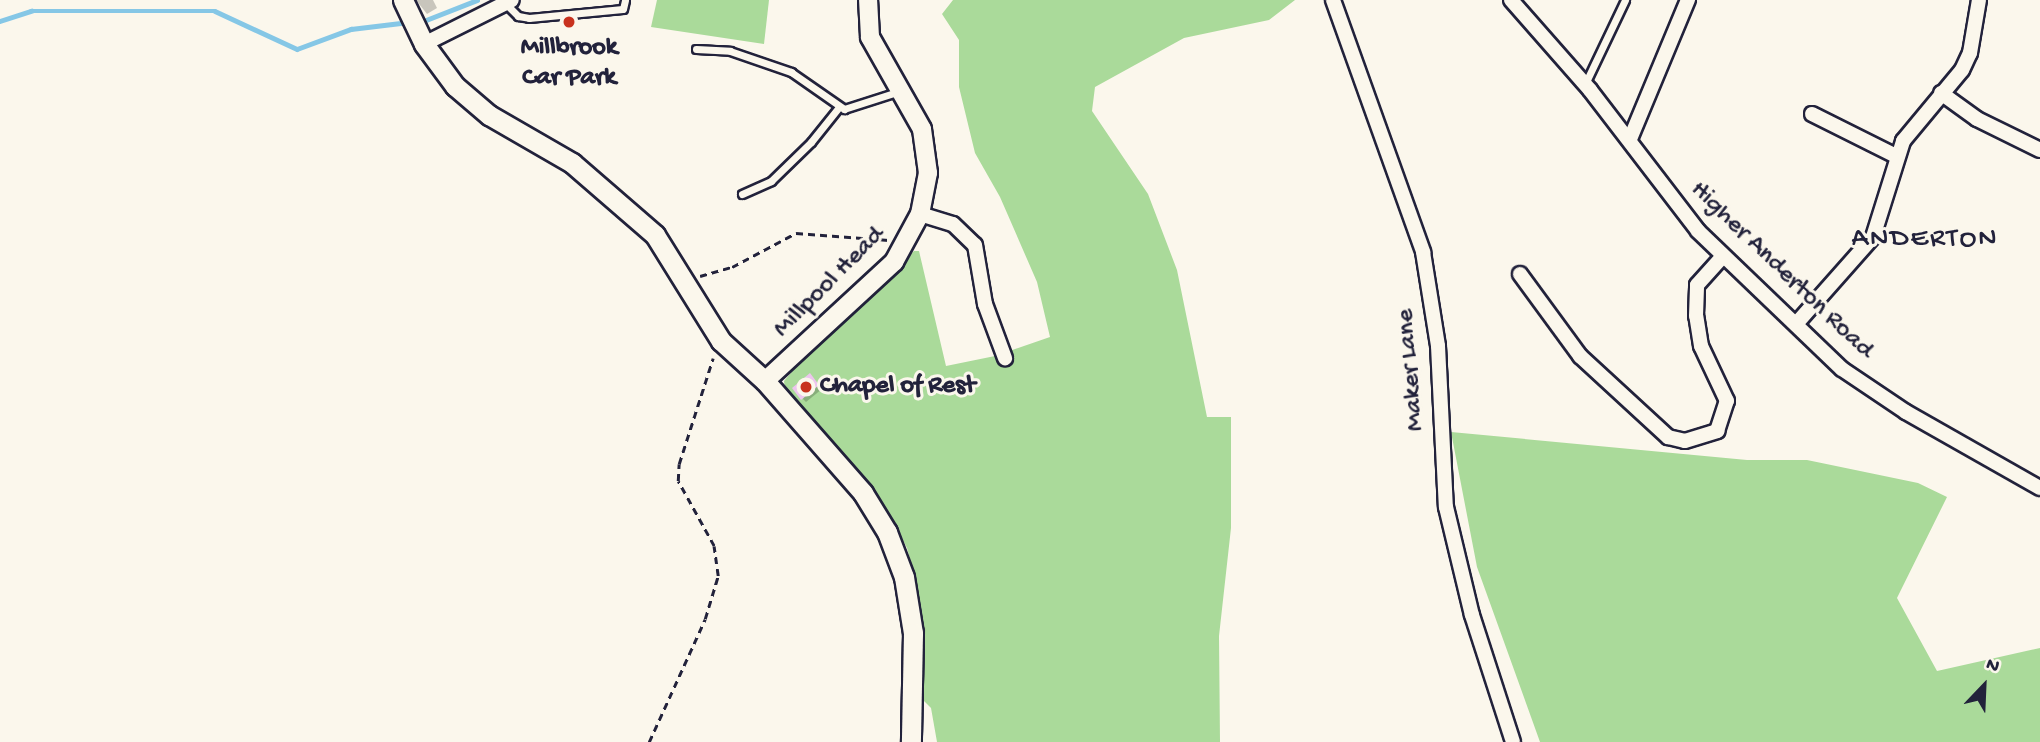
<!DOCTYPE html>
<html>
<head>
<meta charset="utf-8">
<style>
	body { margin:0 }
	#map { position:relative; width:2040px; height:742px; overflow:hidden; background:#fbf7ec; font-family:"Gochi Hand",sans-serif }
	div>[style] { position:absolute }
	[style*='--x'] { left:calc(var(--x)*1px); top:calc(var(--y)*1px); width:calc(var(--w)*1px); rotate:calc(var(--a)*1deg) }
	.green>* { inset:0; background:#aada9a }
	.shadow>* { inset:0; background:#0003 }
	.stream>* { height:4.5px; margin:-2.25px; padding:0 2.25px; transform-origin:2.25px; border-radius:2.25px; background:#85c7e6 }
	.building>* { inset:0; background:#edc5ee }
	.path>* { height:2.5px; margin-top:-1.25px; transform-origin:0; background:repeating-linear-gradient(90deg,#22223b 0 7px,transparent 0 12px) }
	.roads { filter:drop-shadow(2px 0 #22223b) drop-shadow(-2px 0 #22223b) drop-shadow(0 2px #22223b) drop-shadow(0 -2px #22223b) }
	.service>* { height:7px; margin:-3.5px; padding:0 3.5px; transform-origin:3.5px; border-radius:3.5px; background:#fbf7ec }
	.minor>* { height:14px; margin:-7px; padding:0 7px; transform-origin:7px; border-radius:7px; background:#fbf7ec }
	.tertiary>* { height:18px; margin:-9px; padding:0 9px; transform-origin:9px; border-radius:9px; background:#fbf7ec }
	.secondary>* { height:19px; margin:-9.5px; padding:0 9.5px; transform-origin:9.5px; border-radius:9.5px; background:#fbf7ec }
	.dots>* { width:19px; height:19px; translate:-50% -50%; box-sizing:border-box; border:4px solid #fbf7ec; border-radius:50% }
	span { translate:-50% -50%; white-space:nowrap; text-align:center; line-height:1.15; -webkit-text-stroke:6px #fbf7ec; paint-order:stroke }
	.poi-label { font-size:26px; color:#22223b; font-weight:700 }
	.left { translate:0 -50%; text-align:left }
	.street-label { font-size:26px; color:#22223b }
	.neighbourhood-label { font-size:28px; color:#22223b; letter-spacing:2px }
	.north { position:absolute; left:1949px; top:651px; width:70px; height:70px; -webkit-text-stroke:5px #fbf7ec; paint-order:stroke; rotate:23deg; font-size:19px; font-weight:700; line-height:28px; text-align:center; color:#22223b }
	.north::after { content:''; display:block; margin:auto; width:24px; height:32px; background:#22223b; clip-path:polygon(50% 0,100% 100%,50% 72%,0 100%) }
</style>
</head>
<body>
<div id="map">
	<div class="green">
		<i style="clip-path:polygon(657px 0,769px 0,764px 44px,651px 27px)"></i>
		<i style="clip-path:polygon(953px 0,1295px 0,1269px 20px,1184px 38px,1095px 87px,1092px 111px,1148px 194px,1177px 270px,1207px 417px,1231px 417px,1231px 528px,1219px 636px,1220px 742px,937px 742px,931px 708px,923px 700px,918px 589px,907px 548px,888px 511px,860px 475px,785px 390px,784px 381px,795px 368px,914px 251px,919px 251px,946px 366px,995px 356px,1050px 337px,1037px 282px,1000px 197px,975px 153px,959px 87px,959px 40px,942px 14px)"></i>
		<i style="clip-path:polygon(1451px 432px,1747px 460px,1807px 460px,1918px 483px,1947px 497px,1897px 598px,1937px 671px,2040px 648px,2040px 742px,1540px 742px,1477px 567px)"></i>
	</div>
	<div class="shadow">
		<i style="clip-path:polygon(416px 0,433px 0,437px 8px,427px 14px)"></i>
		<i style="clip-path:polygon(813px 379px,822px 389px,806px 402px,803px 399px)"></i>
	</div>
	<div class="stream">
		<i style="--x:0;--y:21;--w:33;--a:-18"></i>
		<i style="--x:31;--y:11;--w:184;--a:0"></i>
		<i style="--x:215;--y:11;--w:90;--a:24.9"></i>
		<i style="--x:297;--y:49;--w:58;--a:-20.3"></i>
		<i style="--x:351;--y:29;--w:58;--a:-6.9"></i>
		<i style="--x:421;--y:22;--w:60;--a:-21.4"></i>
	</div>
	<div class="building">
		<i style="clip-path:polygon(810px 373px,819px 385px,801px 400px,792px 388px)"></i>
	</div>
	<div class="path">
		<i style="--x:700;--y:276;--w:33;--a:-16"></i>
		<i style="--x:732;--y:267;--w:72;--a:-28"></i>
		<i style="--x:796;--y:233;--w:93;--a:4.3"></i>
		<i style="--x:649;--y:742;--w:135;--a:-65.5"></i>
		<i style="--x:705;--y:619;--w:45;--a:-73.2"></i>
		<i style="--x:718;--y:576;--w:30;--a:-98"></i>
		<i style="--x:714;--y:546;--w:74;--a:-119"></i>
		<i style="--x:678;--y:481;--w:17;--a:-87"></i>
		<i style="--x:679;--y:464;--w:111;--a:-72.2"></i>
	</div>
	<div class="roads">
		<div class="service">
			<i style="--x:506;--y:4;--w:17;--a:45"></i>
			<i style="--x:518;--y:16;--w:11;--a:10"></i>
			<i style="--x:529;--y:18;--w:94;--a:-5.5"></i>
			<i style="--x:623;--y:9;--w:9;--a:-77"></i>
			<i style="--x:696;--y:49;--w:34;--a:3"></i>
			<i style="--x:730;--y:51;--w:65;--a:19"></i>
			<i style="--x:791;--y:72;--w:65;--a:34.9"></i>
			<i style="--x:844;--y:109;--w:59;--a:-17.8"></i>
			<i style="--x:1585;--y:84;--w:93;--a:-64.5"></i>
			<i style="--x:742;--y:194;--w:32;--a:-24"></i>
			<i style="--x:771;--y:181;--w:56;--a:-44.3"></i>
			<i style="--x:811;--y:142;--w:45;--a:-51.3"></i>
		</div>
		<div class="minor">
			<i style="--x:1333;--y:0;--w:268;--a:70.3"></i>
			<i style="--x:1423;--y:252;--w:95;--a:80.9"></i>
			<i style="--x:1438;--y:346;--w:161;--a:87.2"></i>
			<i style="--x:1446;--y:507;--w:111;--a:76.5"></i>
			<i style="--x:1472;--y:615;--w:133;--a:72.1"></i>
			<i style="--x:1511;--y:0;--w:120;--a:48.7"></i>
			<i style="--x:1590;--y:90;--w:178;--a:52.5"></i>
			<i style="--x:1698;--y:231;--w:199;--a:43.8"></i>
			<i style="--x:1842;--y:369;--w:77;--a:33.9"></i>
			<i style="--x:1906;--y:412;--w:154;--a:29.6"></i>
			<i style="--x:424;--y:44;--w:98;--a:-26.6"></i>
			<i style="--x:1941;--y:93;--w:44;--a:35.8"></i>
			<i style="--x:1977;--y:119;--w:70;--a:26.2"></i>
			<i style="--x:1812;--y:114;--w:94;--a:26.6"></i>
			<i style="--x:1630;--y:139;--w:151;--a:-67.4"></i>
			<i style="--x:920;--y:214;--w:34;--a:17"></i>
			<i style="--x:953;--y:224;--w:30;--a:44"></i>
			<i style="--x:975;--y:245;--w:60;--a:80.4"></i>
			<i style="--x:985;--y:304;--w:58;--a:69.7"></i>
			<i style="--x:1520;--y:274;--w:102;--a:53.8"></i>
			<i style="--x:1580;--y:356;--w:120;--a:42.6"></i>
			<i style="--x:1668;--y:437;--w:17;--a:13"></i>
			<i style="--x:1685;--y:441;--w:34;--a:-17"></i>
			<i style="--x:1717;--y:431;--w:32;--a:-72"></i>
			<i style="--x:1727;--y:401;--w:61;--a:-115.3"></i>
			<i style="--x:1701;--y:346;--w:30;--a:-99"></i>
			<i style="--x:1696;--y:316;--w:31;--a:-88"></i>
			<i style="--x:1697;--y:285;--w:39;--a:-48"></i>
			<i style="--x:1796;--y:324;--w:116;--a:-48.5"></i>
			<i style="--x:1873;--y:237;--w:101;--a:-72.6"></i>
			<i style="--x:1903;--y:141;--w:92;--a:-50.3"></i>
			<i style="--x:1962;--y:70;--w:19;--a:-65"></i>
			<i style="--x:1970;--y:53;--w:54;--a:-80.4"></i>
		</div>
		<div class="tertiary">
			<i style="--x:765;--y:381;--w:176;--a:-42.7"></i>
			<i style="--x:894;--y:262;--w:55;--a:-61.6"></i>
			<i style="--x:920;--y:214;--w:42;--a:-79"></i>
			<i style="--x:928;--y:173;--w:44;--a:-97.8"></i>
			<i style="--x:922;--y:129;--w:106;--a:-119.5"></i>
			<i style="--x:870;--y:37;--w:37;--a:-93"></i>
		</div>
		<div class="secondary">
			<i style="--x:403;--y:0;--w:49;--a:64.5"></i>
			<i style="--x:424;--y:44;--w:52;--a:53.6"></i>
			<i style="--x:455;--y:86;--w:45;--a:40.5"></i>
			<i style="--x:489;--y:115;--w:96;--a:30"></i>
			<i style="--x:572;--y:163;--w:110;--a:40.9"></i>
			<i style="--x:655;--y:235;--w:125;--a:58.1"></i>
			<i style="--x:721;--y:341;--w:59;--a:42.3"></i>
			<i style="--x:765;--y:381;--w:149;--a:48.8"></i>
			<i style="--x:863;--y:493;--w:46;--a:58.4"></i>
			<i style="--x:887;--y:532;--w:48;--a:69.3"></i>
			<i style="--x:904;--y:577;--w:57;--a:80.9"></i>
			<i style="--x:913;--y:633;--w:109;--a:91.1"></i>
		</div>
	</div>
	<div class="dots">
		<i style="left:569px;top:22px;background:#c8321e"></i>
		<i style="left:806px;top:387px;background:#c8321e"></i>
	</div>
	<div class="poi-label">
		<span style="left:569px;top:64px">Millbrook<br>Car Park</span>
		<span class="left" style="left:820px;top:387px">Chapel of Rest</span>
	</div>
	<div class="street-label">
		<span style="left:1781px;top:271px;rotate:44deg">Higher Anderton Road</span>
		<span style="left:830px;top:283px;rotate:-45deg">Millpool Head</span>
		<span style="left:1412px;top:370px;rotate:-95deg">Maker Lane</span>
	</div>
	<div class="neighbourhood-label">
		<span style="left:1925px;top:240px">ANDERTON</span>
	</div>
	<div class="north">N</div>
</div>
</body>
</html>
